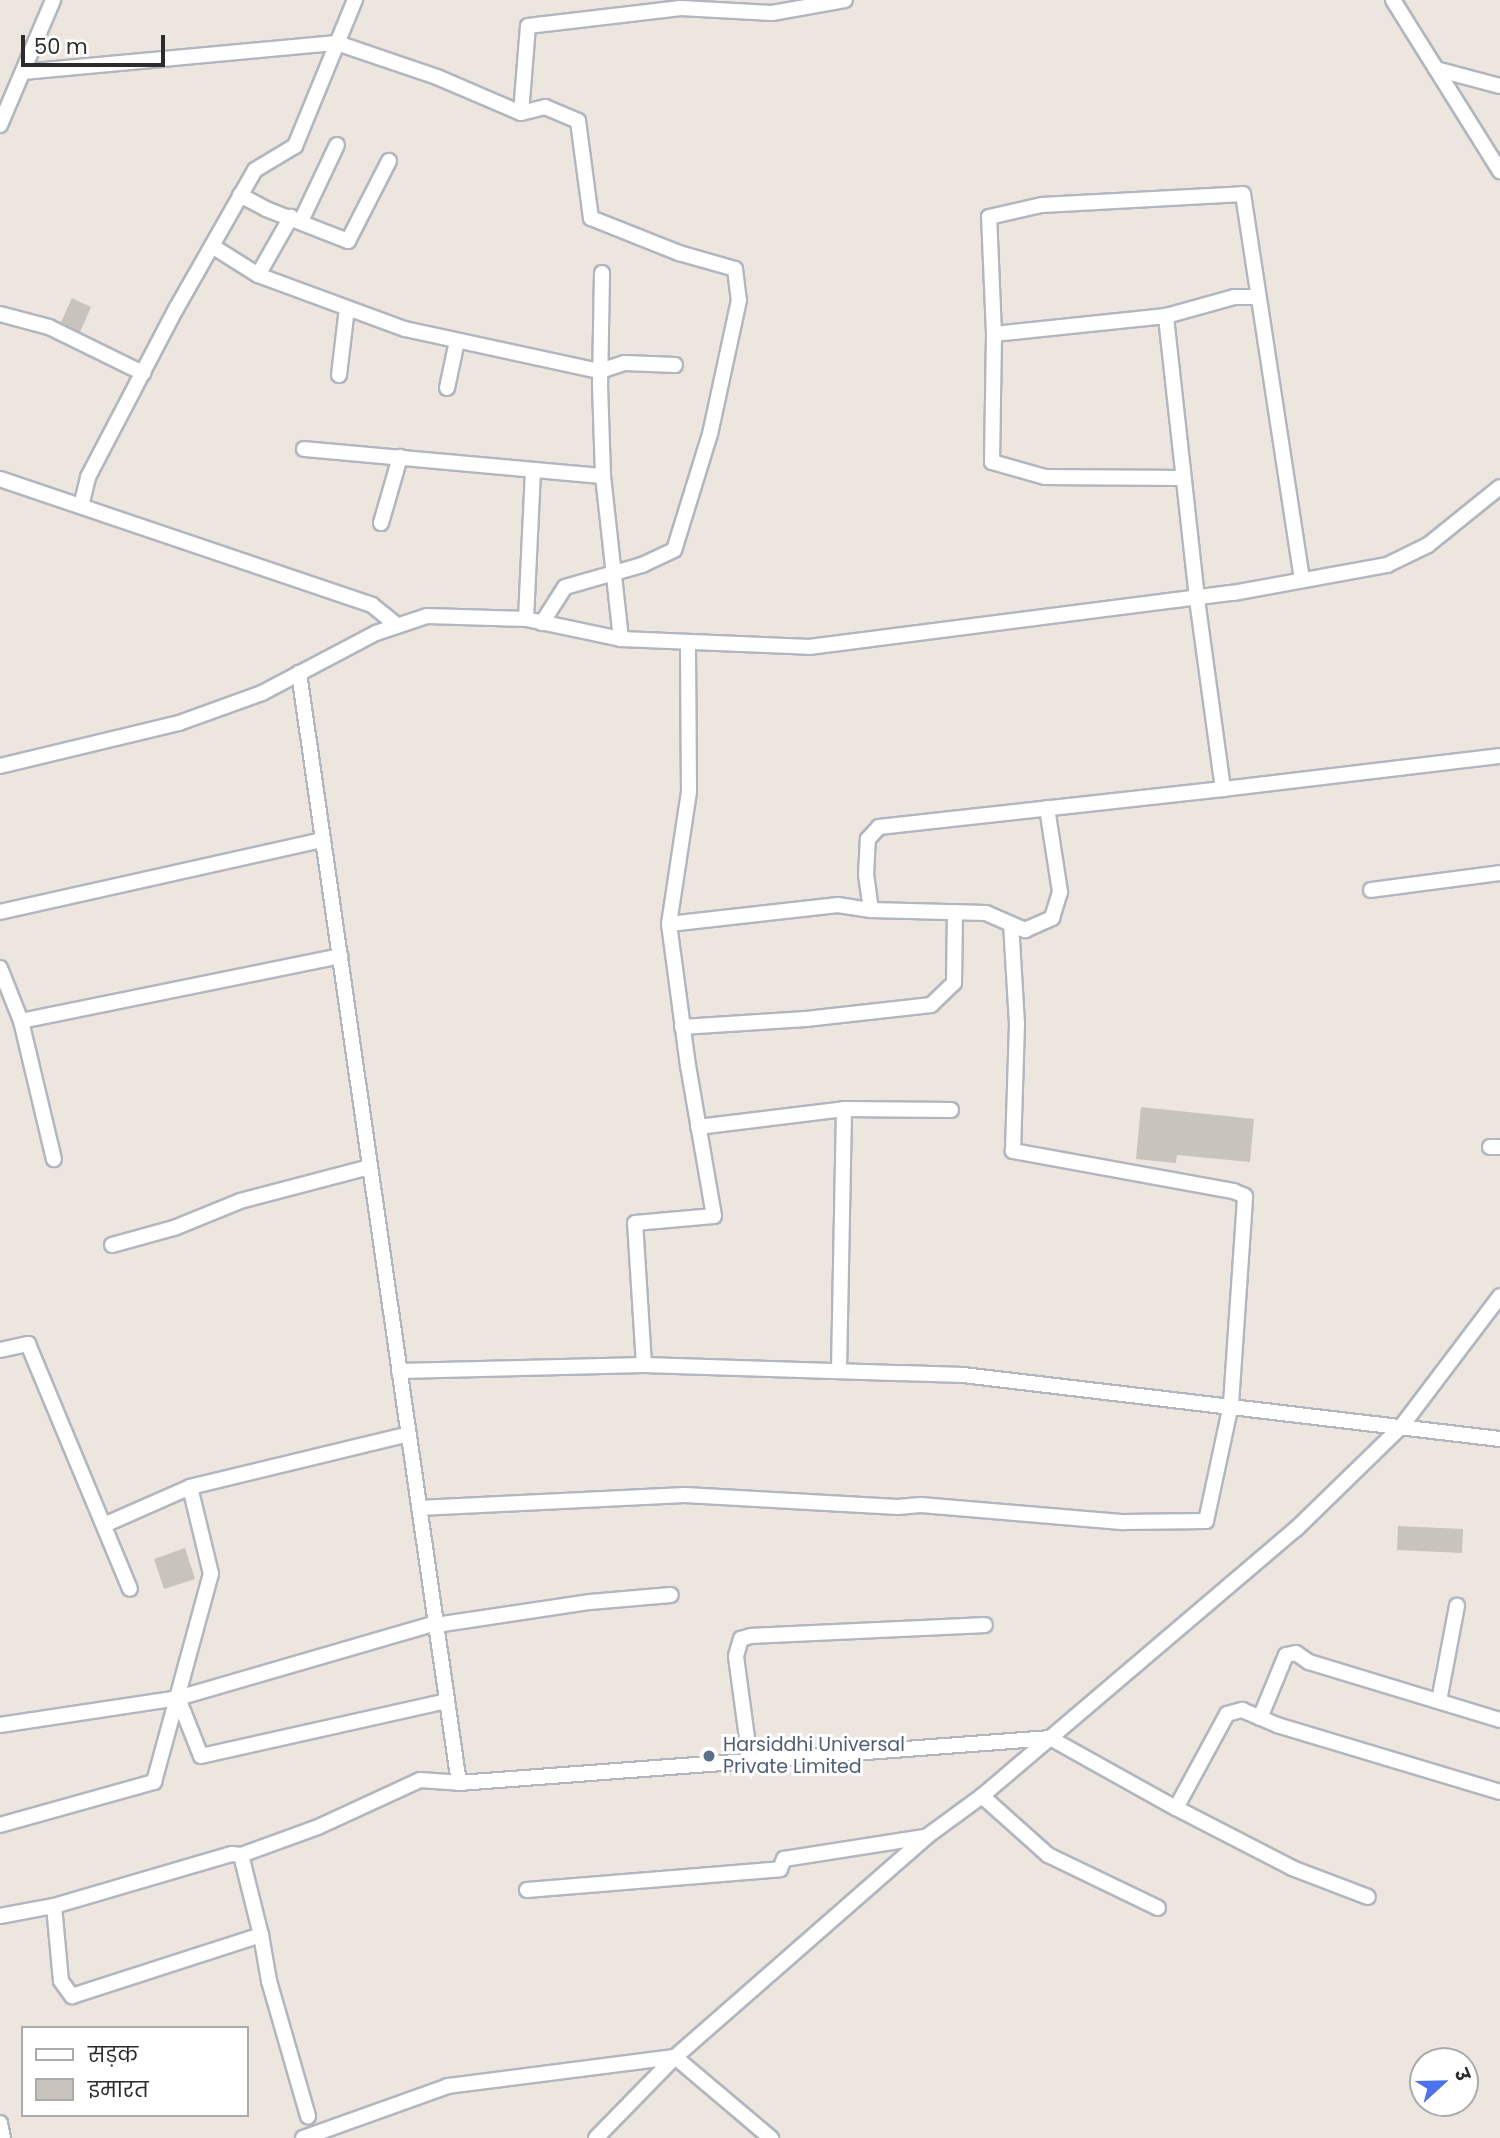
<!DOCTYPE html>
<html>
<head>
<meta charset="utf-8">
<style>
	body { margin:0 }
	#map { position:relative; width:1500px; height:2138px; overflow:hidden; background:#ece6df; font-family:Poppins,"Noto Sans Devanagari",sans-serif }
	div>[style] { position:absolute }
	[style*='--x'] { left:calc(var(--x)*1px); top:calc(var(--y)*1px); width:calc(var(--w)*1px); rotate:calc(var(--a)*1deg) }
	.building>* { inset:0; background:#c8c4bd }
	.roads { filter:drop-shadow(2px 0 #b2b6be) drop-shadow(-2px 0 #b2b6be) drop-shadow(0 2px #b2b6be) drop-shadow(0 -2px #b2b6be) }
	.street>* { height:14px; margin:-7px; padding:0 7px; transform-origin:7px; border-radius:7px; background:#fff }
	.dots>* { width:19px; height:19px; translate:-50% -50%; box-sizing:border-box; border:4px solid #fff; border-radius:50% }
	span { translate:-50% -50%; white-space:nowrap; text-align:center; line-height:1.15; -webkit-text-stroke:6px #fff; paint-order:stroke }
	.service-label { font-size:19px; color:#4e5e75 }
	.left { translate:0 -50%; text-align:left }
	.legend { position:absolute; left:21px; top:2026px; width:228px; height:91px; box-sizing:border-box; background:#fff; border:2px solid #ababab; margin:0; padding:9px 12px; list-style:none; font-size:21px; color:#2c2c2c }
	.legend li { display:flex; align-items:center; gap:14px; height:35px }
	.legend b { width:35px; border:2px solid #ababab }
	.north { position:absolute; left:1409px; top:2047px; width:70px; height:70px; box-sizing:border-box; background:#fff; border:2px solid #ababab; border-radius:50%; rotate:68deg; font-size:19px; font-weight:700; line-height:28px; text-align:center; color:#2c2c2c }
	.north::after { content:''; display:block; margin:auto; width:24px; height:32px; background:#4c73ec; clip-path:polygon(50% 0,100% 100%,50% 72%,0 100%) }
	.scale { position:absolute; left:21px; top:35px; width:144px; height:32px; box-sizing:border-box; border:4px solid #2c2c2c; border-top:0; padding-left:9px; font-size:21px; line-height:24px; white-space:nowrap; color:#2c2c2c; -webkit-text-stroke:5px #fff; paint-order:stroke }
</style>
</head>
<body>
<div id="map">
	<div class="building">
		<i style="clip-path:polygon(72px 298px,91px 307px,80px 332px,61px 322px)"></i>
		<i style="clip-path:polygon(1141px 1107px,1254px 1119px,1250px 1162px,1177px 1155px,1176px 1163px,1136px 1159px)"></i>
		<i style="clip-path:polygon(1398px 1526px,1463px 1529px,1462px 1553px,1397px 1550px)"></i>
		<i style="clip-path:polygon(185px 1548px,195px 1579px,164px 1589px,154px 1559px)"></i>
	</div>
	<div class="roads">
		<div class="street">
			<i style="--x:1393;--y:0;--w:202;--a:58"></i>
			<i style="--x:1436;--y:69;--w:66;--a:14.9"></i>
			<i style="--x:23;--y:72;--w:315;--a:-5.3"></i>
			<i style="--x:337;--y:43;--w:106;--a:18.8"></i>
			<i style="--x:437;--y:77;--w:91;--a:23.2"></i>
			<i style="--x:521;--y:113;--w:87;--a:-85.4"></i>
			<i style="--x:528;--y:26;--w:154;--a:-6.7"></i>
			<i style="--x:681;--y:8;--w:91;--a:3.1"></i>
			<i style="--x:772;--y:13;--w:74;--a:-10.1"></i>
			<i style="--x:521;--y:113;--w:25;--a:-14"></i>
			<i style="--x:545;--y:107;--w:36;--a:23"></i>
			<i style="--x:578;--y:121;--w:98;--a:82.4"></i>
			<i style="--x:591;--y:218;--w:95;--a:21.7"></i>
			<i style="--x:679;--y:253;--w:58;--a:15.9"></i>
			<i style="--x:735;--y:269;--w:31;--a:83"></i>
			<i style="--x:739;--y:300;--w:137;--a:102.2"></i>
			<i style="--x:710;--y:434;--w:121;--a:107.2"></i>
			<i style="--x:674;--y:550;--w:35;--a:155"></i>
			<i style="--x:642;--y:565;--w:80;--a:164.1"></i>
			<i style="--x:565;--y:587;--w:43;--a:122.6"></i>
			<i style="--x:0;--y:125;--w:136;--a:-67"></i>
			<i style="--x:240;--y:195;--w:30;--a:28"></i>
			<i style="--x:266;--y:209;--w:88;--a:21.3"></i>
			<i style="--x:348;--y:241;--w:90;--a:-62.9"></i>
			<i style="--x:301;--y:221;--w:84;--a:-64.7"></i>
			<i style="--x:212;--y:246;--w:54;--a:32.2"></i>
			<i style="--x:258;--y:275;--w:157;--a:20.2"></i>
			<i style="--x:405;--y:329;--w:199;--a:12.2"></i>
			<i style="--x:600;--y:371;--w:26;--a:-18"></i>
			<i style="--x:625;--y:363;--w:50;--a:2.3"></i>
			<i style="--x:602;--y:273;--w:112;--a:91"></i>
			<i style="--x:600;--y:385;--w:91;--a:88.1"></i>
			<i style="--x:258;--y:275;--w:67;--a:-60.4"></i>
			<i style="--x:0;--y:314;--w:51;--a:14.9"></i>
			<i style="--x:49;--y:327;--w:105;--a:26.1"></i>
			<i style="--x:994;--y:334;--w:173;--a:-6"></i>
			<i style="--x:1166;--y:316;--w:71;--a:-15.6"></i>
			<i style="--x:1234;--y:297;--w:23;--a:0"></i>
			<i style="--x:339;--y:375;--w:67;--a:-83.2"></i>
			<i style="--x:447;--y:388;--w:48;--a:-78"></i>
			<i style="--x:304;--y:449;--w:300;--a:5.2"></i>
			<i style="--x:603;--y:476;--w:164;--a:83.7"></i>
			<i style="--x:1183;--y:478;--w:138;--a:-179.6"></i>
			<i style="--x:1045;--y:477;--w:55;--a:-164.2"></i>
			<i style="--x:992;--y:462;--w:128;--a:-89.1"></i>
			<i style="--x:994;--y:334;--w:117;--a:-92.4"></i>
			<i style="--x:989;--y:217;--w:54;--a:-12.8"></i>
			<i style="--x:1042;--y:205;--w:201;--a:-3.1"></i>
			<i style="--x:1243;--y:194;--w:390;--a:81.3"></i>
			<i style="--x:0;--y:479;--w:393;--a:18.7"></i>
			<i style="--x:372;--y:605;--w:33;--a:39"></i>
			<i style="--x:81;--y:506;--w:30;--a:-76"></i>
			<i style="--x:88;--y:477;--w:190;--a:-62.4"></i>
			<i style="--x:176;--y:309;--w:160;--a:-60.4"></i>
			<i style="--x:255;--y:170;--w:47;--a:-31"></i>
			<i style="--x:295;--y:146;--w:158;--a:-67.7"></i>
			<i style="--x:381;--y:523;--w:69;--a:-73.9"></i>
			<i style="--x:526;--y:619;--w:149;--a:-87.3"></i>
			<i style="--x:299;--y:673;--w:1121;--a:81.8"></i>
			<i style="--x:459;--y:1783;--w:593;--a:-4.35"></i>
			<i style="--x:1050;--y:1738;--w:144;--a:29.1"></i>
			<i style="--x:1176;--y:1808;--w:131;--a:27.3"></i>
			<i style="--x:1292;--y:1868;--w:81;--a:20.9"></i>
			<i style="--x:0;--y:766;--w:184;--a:-13.5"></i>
			<i style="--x:179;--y:723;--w:88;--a:-19.9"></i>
			<i style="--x:262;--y:693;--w:129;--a:-27.8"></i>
			<i style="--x:376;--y:633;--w:54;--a:-18.4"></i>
			<i style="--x:427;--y:616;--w:99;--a:1.7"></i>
			<i style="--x:526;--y:619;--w:97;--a:11.9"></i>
			<i style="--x:621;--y:639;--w:188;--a:2.4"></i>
			<i style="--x:809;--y:647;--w:427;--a:-7.3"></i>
			<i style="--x:1233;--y:593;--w:157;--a:-10.3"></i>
			<i style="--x:1387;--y:565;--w:46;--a:-26"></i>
			<i style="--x:1428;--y:545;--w:92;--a:-38.9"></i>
			<i style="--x:1223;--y:789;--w:279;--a:-6.8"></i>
			<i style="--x:1371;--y:890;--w:130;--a:-7.5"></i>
			<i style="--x:871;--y:910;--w:35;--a:-98"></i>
			<i style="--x:866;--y:875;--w:36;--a:-87"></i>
			<i style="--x:868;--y:839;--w:16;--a:-47"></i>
			<i style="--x:879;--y:827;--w:346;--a:-6.3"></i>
			<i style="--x:1223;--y:789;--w:193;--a:-97.8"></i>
			<i style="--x:1197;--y:598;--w:284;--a:-96.3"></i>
			<i style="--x:0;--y:912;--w:331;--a:-12.6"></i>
			<i style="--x:669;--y:924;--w:170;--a:-6.4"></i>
			<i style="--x:838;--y:905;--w:33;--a:9"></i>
			<i style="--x:871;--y:910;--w:115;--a:1.5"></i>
			<i style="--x:986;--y:913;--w:43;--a:23.6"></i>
			<i style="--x:1025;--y:930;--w:30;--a:-24"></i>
			<i style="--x:1052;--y:918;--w:27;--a:-73"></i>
			<i style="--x:1060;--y:892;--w:85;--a:-98.8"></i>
			<i style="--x:0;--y:968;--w:57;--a:68.4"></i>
			<i style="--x:21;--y:1021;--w:142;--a:76.6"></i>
			<i style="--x:21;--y:1021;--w:326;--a:-11.5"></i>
			<i style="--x:682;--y:1027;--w:124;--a:-3.7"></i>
			<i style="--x:806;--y:1019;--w:126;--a:-6.4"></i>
			<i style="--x:931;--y:1005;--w:32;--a:-44"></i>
			<i style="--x:954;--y:983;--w:71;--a:-89.2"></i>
			<i style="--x:698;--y:1127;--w:147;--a:-7"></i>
			<i style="--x:844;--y:1109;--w:107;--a:0.5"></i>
			<i style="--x:1490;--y:1147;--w:10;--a:0"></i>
			<i style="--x:112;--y:1245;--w:64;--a:-15.3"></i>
			<i style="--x:174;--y:1228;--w:71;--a:-22.2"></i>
			<i style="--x:240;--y:1201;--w:134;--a:-14.7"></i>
			<i style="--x:0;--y:1350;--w:29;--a:-12"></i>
			<i style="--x:28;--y:1344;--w:265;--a:67.4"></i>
			<i style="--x:644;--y:1365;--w:142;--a:-93.6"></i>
			<i style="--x:635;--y:1223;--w:79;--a:-5.1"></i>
			<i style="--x:714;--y:1216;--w:152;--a:-99.8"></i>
			<i style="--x:688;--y:1066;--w:143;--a:-97.6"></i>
			<i style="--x:669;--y:924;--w:134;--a:-81.4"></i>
			<i style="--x:689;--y:792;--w:150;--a:-90.4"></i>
			<i style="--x:839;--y:1370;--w:261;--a:-88.9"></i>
			<i style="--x:399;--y:1371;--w:245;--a:-1.4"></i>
			<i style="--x:644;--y:1365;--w:319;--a:1.8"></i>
			<i style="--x:963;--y:1375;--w:541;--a:6.8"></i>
			<i style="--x:419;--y:1508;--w:266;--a:-2.8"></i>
			<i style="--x:685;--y:1495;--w:213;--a:3.2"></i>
			<i style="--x:898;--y:1507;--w:22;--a:-5"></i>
			<i style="--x:920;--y:1505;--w:205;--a:4.8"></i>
			<i style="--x:1124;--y:1522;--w:82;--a:-0.7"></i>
			<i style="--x:1206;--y:1521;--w:120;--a:-77.9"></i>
			<i style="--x:1231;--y:1404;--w:208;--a:-86.1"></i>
			<i style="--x:1245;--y:1196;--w:13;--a:-157"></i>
			<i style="--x:1233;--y:1191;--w:224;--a:-169.7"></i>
			<i style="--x:1013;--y:1151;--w:127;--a:-88.2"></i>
			<i style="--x:1017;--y:1024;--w:100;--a:-93.4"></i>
			<i style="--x:104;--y:1525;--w:94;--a:-23.8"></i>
			<i style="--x:190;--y:1487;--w:225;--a:-13.6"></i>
			<i style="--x:436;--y:1625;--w:156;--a:-8.5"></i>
			<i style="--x:590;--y:1602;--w:81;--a:-4.9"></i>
			<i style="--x:178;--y:1698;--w:62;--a:68.4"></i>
			<i style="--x:201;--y:1756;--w:252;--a:-12.6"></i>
			<i style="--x:1439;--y:1701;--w:97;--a:-79.3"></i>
			<i style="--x:1260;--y:1718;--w:68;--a:-67.6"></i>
			<i style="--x:1286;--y:1655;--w:10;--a:-11"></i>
			<i style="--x:1296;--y:1653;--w:16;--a:35"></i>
			<i style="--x:1309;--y:1662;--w:200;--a:16.9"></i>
			<i style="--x:0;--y:1725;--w:180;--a:-8.6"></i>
			<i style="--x:178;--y:1698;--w:269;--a:-16.2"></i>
			<i style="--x:750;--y:1760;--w:105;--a:-97.7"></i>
			<i style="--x:736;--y:1656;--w:18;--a:-74"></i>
			<i style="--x:741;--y:1639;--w:10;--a:-17"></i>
			<i style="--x:751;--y:1636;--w:234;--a:-2.7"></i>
			<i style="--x:982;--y:1796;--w:89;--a:41.8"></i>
			<i style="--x:1048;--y:1855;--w:122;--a:25.7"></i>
			<i style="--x:1176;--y:1808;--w:107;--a:-61.5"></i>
			<i style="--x:1227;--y:1714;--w:16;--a:-15"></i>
			<i style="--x:1242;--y:1710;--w:38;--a:23"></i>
			<i style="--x:1277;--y:1725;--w:233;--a:16.7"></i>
			<i style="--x:0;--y:1825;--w:160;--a:-15.6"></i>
			<i style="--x:154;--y:1782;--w:216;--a:-74.7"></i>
			<i style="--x:211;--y:1574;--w:89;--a:-103.6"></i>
			<i style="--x:241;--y:1855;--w:82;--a:76"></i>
			<i style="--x:261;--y:1935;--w:47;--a:80.1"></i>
			<i style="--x:269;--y:1981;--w:141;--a:73.9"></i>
			<i style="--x:527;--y:1890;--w:254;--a:-4.7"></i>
			<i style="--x:780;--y:1869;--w:11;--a:-68"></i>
			<i style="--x:784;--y:1859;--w:142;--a:-8.9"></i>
			<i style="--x:54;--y:1906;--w:75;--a:84.7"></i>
			<i style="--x:61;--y:1981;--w:19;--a:54"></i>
			<i style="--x:72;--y:1996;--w:199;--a:-17.9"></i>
			<i style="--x:0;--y:1916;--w:55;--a:-10.5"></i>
			<i style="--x:54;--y:1906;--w:185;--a:-16.3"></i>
			<i style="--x:232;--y:1854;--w:9;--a:6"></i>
			<i style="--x:241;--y:1855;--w:82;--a:-20"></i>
			<i style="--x:318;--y:1827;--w:112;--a:-24.7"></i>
			<i style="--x:420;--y:1780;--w:39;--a:4"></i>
			<i style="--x:0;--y:2123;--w:15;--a:79"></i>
			<i style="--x:303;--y:2138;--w:154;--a:-19.7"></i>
			<i style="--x:448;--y:2086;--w:229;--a:-7.3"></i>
			<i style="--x:675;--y:2057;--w:126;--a:40.2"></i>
			<i style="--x:596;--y:2138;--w:113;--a:-45.7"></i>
			<i style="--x:675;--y:2057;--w:334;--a:-41.2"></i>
			<i style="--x:926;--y:1837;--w:69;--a:-36.2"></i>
			<i style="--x:982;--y:1796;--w:412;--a:-40.4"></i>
			<i style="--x:1296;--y:1529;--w:146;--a:-44.2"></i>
			<i style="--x:1401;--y:1427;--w:164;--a:-52.9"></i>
		</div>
	</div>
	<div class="dots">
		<i style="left:709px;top:1756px;background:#5c6f8a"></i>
	</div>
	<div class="service-label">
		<span class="left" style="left:723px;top:1756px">Harsiddhi Universal<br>Private Limited</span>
	</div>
	<ul class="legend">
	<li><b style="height:9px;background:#fff"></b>सड़क</li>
	<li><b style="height:19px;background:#c8c4bd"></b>इमारत</li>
	</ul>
	<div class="north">उ</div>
	<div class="scale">50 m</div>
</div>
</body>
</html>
